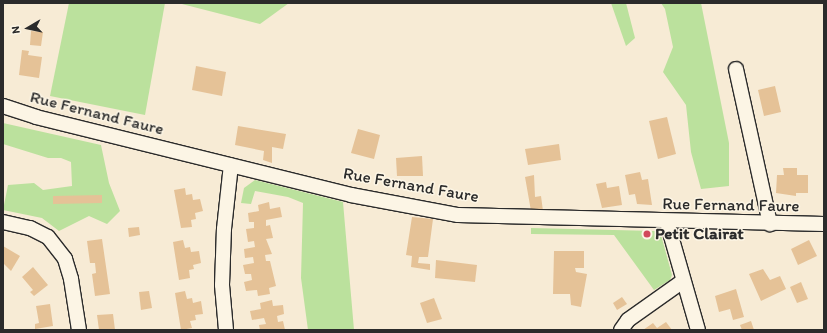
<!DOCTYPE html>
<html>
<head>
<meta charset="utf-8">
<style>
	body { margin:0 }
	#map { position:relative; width:827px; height:333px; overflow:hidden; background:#f7ebd5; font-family:Itim,sans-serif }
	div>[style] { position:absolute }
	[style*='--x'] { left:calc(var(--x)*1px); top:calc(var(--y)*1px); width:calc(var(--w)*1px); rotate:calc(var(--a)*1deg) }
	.green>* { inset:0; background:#bbe19d }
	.building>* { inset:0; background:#e5c297 }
	.roads { filter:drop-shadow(1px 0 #2b2b2b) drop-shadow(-1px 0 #2b2b2b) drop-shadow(0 1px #2b2b2b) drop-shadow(0 -1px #2b2b2b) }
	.minor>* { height:14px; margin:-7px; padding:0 7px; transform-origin:7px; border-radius:7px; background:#fcf5e5 }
	.dots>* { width:11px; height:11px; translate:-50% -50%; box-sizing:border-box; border:2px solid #fcf5e5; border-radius:50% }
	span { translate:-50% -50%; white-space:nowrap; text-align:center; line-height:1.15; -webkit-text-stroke:3px #fcf5e5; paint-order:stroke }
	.street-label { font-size:17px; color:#2b2b2b }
	.poi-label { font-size:17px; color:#2b2b2b; font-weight:700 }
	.left { translate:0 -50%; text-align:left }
	.frame { position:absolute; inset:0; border:4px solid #2b2b2b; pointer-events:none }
	.north { position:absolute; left:8px; top:8px; width:40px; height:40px; -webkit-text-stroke:3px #fcf5e5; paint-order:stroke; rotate:261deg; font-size:11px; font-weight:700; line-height:16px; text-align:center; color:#2b2b2b }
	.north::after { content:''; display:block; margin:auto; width:14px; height:18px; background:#2b2b2b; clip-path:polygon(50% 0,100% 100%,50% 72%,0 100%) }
</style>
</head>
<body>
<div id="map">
	<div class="green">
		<i style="clip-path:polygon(69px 3px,165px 3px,145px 115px,50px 96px)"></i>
		<i style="clip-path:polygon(178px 3px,289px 3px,260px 24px)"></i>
		<i style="clip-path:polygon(611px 3px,626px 3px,635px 38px,626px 46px)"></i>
		<i style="clip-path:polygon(661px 3px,701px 3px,729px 143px,729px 186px,701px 189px,691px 152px,686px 105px,663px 72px,673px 47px,665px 9px)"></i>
		<i style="clip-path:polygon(3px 123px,101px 145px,109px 183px,120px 211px,107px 224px,89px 216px,59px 231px,42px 218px,3px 210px,8px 185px,34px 183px,43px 190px,72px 186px,71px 162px,61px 158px,48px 158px,3px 144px)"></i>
		<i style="clip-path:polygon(255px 180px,343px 202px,354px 330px,308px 330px,301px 278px,303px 203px,288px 197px,255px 191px,251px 204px,241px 203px,244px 188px)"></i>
		<i style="clip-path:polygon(531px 228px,655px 231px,661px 235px,672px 275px,670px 280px,654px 290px,614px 235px,531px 234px)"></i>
	</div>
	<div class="building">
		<i style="clip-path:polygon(31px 31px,43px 32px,41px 46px,30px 45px)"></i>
		<i style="clip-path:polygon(22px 50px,29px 51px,28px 55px,42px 57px,39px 78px,19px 75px)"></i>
		<i style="clip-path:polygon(196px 66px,226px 72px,222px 96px,192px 90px)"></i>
		<i style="clip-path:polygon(775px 86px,781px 112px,764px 116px,758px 90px)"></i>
		<i style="clip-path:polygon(667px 117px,676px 154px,658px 159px,649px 121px)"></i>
		<i style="clip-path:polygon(238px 126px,286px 134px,283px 149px,272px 147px,272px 163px,263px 160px,264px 151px,235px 145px)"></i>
		<i style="clip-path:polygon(358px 129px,380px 135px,374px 159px,351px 153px)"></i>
		<i style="clip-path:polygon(559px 144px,561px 160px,528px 165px,525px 149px)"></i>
		<i style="clip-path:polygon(422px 156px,423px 176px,397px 176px,396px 158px)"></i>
		<i style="clip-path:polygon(783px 168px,797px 168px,797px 175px,808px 175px,808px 193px,796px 193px,796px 196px,776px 193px,777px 175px,784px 175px)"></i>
		<i style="clip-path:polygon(640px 172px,642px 180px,648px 179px,652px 205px,637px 204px,635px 194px,629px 195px,625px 175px)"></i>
		<i style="clip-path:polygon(534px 175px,535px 197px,541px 196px,543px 211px,531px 211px,525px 177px)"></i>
		<i style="clip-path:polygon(606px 182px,607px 188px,619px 186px,622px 205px,602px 208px,596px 184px)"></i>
		<i style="clip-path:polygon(185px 188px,186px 195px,192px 194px,193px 200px,200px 199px,203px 211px,195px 213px,196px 219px,191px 220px,192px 227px,181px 228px,174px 190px)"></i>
		<i style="clip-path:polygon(102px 195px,102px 203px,53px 204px,53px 196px)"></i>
		<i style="clip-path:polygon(269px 202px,270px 209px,280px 207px,282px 217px,266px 220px,266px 226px,270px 225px,273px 238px,266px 239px,272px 254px,265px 255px,266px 261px,270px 261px,276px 286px,269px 288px,270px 294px,258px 296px,257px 290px,246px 291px,244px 282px,252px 280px,251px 274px,245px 274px,243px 265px,254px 263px,253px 257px,245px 258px,244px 249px,255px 247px,254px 241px,248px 242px,246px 229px,254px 228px,254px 222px,249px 222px,248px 213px,259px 211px,258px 205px)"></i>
		<i style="clip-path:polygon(412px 217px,433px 219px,428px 257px,419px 257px,418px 263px,430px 264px,430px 270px,411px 267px,412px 256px,406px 255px)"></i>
		<i style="clip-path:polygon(139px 227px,140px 235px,129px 237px,128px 228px)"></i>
		<i style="clip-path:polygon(102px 239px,110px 294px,95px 296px,92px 274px,96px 273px,95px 263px,90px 263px,87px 241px)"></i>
		<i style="clip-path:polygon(183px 240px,185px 248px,190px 247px,191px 252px,199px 251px,201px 263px,193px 265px,194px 269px,189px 270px,190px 278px,179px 280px,173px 242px)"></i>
		<i style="clip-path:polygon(809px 240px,817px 256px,798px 265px,791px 249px)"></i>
		<i style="clip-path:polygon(3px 246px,20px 256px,11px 271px,3px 263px)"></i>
		<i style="clip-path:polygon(554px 251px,584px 251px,584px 268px,575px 268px,576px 272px,587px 274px,581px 307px,571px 305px,570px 294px,553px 294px)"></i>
		<i style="clip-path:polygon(436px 260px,477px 265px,475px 282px,435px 278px)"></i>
		<i style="clip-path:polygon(33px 267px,48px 285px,34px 296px,30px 292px,33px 290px,22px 277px)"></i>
		<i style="clip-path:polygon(763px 269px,770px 280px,780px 276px,786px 289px,761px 301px,749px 274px)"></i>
		<i style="clip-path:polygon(801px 282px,808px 299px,797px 303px,790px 287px)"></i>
		<i style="clip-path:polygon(736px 289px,744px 317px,733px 320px,730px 309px,719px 312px,715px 296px)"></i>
		<i style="clip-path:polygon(149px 291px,152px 308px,141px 310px,139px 292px)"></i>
		<i style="clip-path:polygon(185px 291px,187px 299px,192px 298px,193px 303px,201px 301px,203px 314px,195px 315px,196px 320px,190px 321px,192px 328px,181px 330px,175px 293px)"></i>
		<i style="clip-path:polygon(622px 297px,627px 304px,617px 310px,613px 303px)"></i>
		<i style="clip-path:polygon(434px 298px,442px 319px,427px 323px,420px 303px)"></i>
		<i style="clip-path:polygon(272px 300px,273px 306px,283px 305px,284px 314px,277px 316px,278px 322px,283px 321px,285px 330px,260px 330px,259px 325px,266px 324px,264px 318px,252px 320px,250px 311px,261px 309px,260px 303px)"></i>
		<i style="clip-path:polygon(50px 304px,53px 326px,35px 329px,35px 324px,39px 323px,36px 306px)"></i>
		<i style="clip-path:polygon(113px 314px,115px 330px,99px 330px,97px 315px)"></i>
		<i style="clip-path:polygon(751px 321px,754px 330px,742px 330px,740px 325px)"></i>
		<i style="clip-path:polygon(666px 322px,672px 330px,643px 330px,653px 323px,657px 328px)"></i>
	</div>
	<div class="roads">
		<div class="minor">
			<i style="--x:736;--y:69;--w:159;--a:77.6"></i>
			<i style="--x:3;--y:106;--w:35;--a:18"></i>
			<i style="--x:36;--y:117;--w:325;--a:13.9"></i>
			<i style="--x:351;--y:195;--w:109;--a:10.6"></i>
			<i style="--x:458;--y:215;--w:366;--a:1.4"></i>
			<i style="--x:3;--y:222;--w:28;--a:13"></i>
			<i style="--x:30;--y:228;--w:20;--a:27"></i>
			<i style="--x:48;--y:237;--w:28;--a:52"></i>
			<i style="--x:65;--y:259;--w:21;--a:73"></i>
			<i style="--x:71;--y:279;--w:52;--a:81.1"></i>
			<i style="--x:667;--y:222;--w:112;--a:74"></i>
			<i style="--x:226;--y:330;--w:45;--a:-95.1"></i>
			<i style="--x:222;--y:285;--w:56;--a:-88"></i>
			<i style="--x:224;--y:229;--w:64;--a:-83.8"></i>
			<i style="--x:621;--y:330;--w:12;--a:-55"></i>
			<i style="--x:628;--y:320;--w:67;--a:-35.3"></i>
		</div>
	</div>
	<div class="dots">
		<i style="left:647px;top:234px;background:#d1495b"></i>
	</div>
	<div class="street-label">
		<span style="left:97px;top:113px;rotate:14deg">Rue Fernand Faure</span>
		<span style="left:411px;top:185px;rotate:10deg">Rue Fernand Faure</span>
		<span style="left:731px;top:205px;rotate:1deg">Rue Fernand Faure</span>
	</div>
	<div class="poi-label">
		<span class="left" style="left:655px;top:234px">Petit Clairat</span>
	</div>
	<div class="frame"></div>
	<div class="north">N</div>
</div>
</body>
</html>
